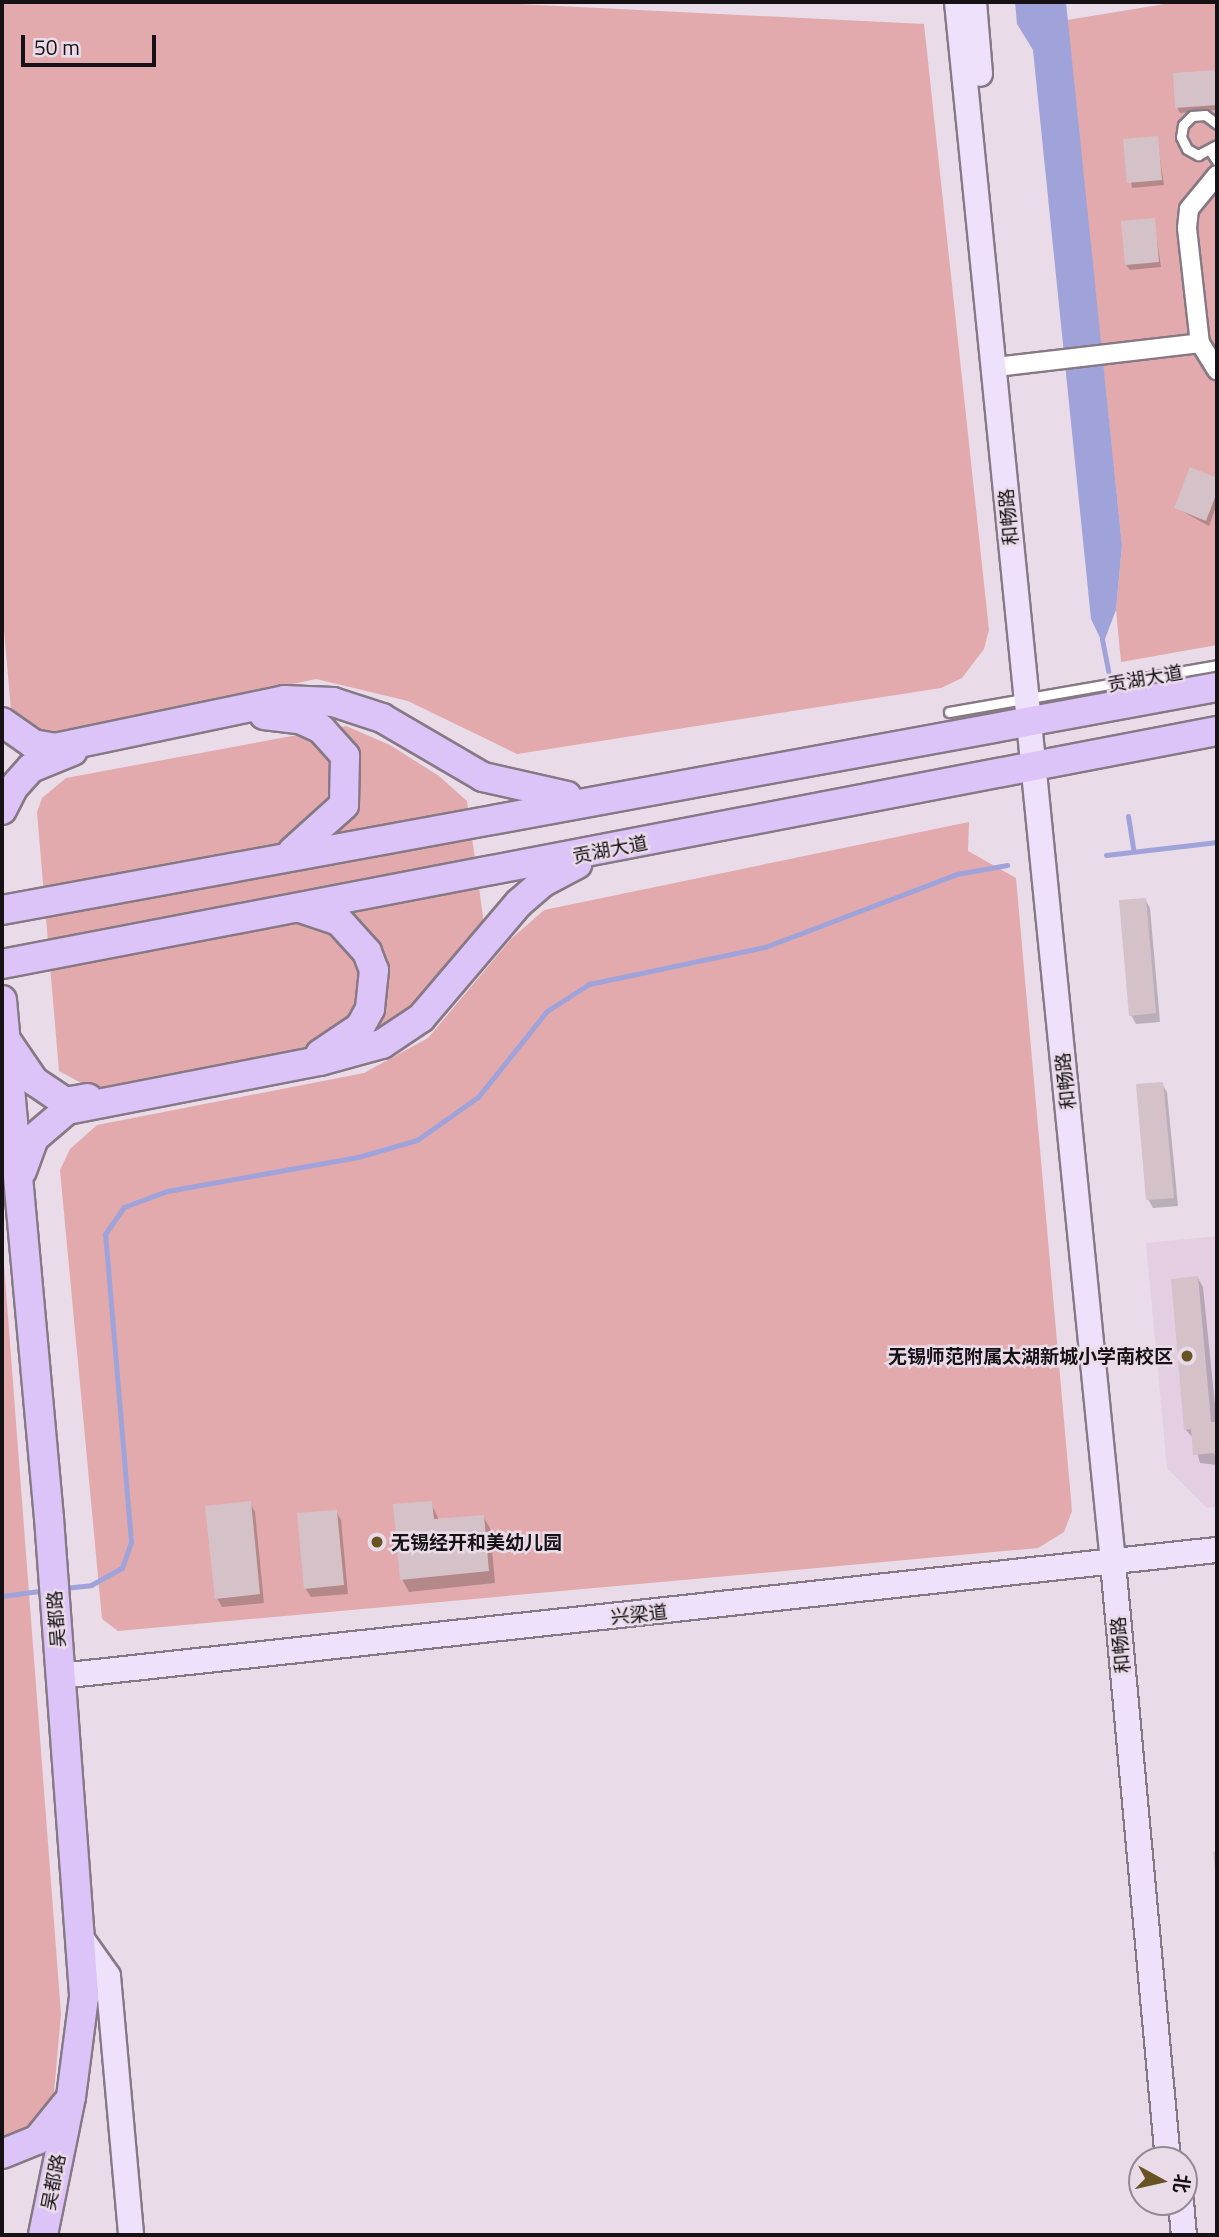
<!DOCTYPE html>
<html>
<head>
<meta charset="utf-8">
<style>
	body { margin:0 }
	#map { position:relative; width:1219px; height:2237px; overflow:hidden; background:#e9dbe8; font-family:"Titillium Web","Noto Sans SC",sans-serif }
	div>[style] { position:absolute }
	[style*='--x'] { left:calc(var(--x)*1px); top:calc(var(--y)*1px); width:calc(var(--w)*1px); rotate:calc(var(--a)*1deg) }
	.built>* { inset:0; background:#e4cfe2 }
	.green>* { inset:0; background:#e2aaac }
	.water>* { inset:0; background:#a0a3d9 }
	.shadow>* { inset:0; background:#0003 }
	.stream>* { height:5px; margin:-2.5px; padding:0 2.5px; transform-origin:2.5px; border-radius:2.5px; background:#a0a3d9 }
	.building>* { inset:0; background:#d5c2c9 }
	.roads { filter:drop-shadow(2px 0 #867984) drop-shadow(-2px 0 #867984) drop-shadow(0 2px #867984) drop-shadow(0 -2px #867984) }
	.lane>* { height:9px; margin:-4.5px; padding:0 4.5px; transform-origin:4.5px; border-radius:4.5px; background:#fff }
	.street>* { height:18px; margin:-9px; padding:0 9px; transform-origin:9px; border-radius:9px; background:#fff }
	.secondary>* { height:24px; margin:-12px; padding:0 12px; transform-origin:12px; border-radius:12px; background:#eee1fc }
	.primary>* { height:28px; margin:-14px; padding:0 14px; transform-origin:14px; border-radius:14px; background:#dcc3f8 }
	.dots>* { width:19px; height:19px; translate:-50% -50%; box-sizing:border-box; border:4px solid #e9dbe8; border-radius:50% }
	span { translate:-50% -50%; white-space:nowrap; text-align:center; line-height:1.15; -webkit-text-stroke:5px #e9dbe8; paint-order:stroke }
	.street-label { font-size:19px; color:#151115 }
	.poi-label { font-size:19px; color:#151115; font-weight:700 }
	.right { translate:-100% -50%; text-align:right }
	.left { translate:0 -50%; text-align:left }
	.frame { position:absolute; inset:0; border:4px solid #151115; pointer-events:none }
	.north { position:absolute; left:1128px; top:2146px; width:70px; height:70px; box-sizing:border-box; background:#e9dbe8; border:2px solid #948a94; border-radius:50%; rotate:98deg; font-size:19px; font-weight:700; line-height:28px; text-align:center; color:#151115 }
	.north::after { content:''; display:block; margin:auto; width:24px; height:32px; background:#685322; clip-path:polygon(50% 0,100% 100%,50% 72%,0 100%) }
	.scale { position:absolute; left:21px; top:35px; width:135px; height:32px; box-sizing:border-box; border:4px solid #151115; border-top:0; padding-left:9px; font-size:21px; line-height:24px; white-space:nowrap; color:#151115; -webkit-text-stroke:5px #e9dbe8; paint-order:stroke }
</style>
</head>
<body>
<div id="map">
	<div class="built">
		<i style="clip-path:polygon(1217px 1236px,1217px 1507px,1207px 1508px,1167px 1468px,1146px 1243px)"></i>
	</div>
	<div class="green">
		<i style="clip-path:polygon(2px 2px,477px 2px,924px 24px,989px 630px,984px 649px,962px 678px,941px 688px,517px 754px,408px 701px,316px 679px,45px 736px,11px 710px,2px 607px)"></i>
		<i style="clip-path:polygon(1177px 2px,1217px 2px,1217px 645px,1121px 662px,1116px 610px,1122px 545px,1067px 20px)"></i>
		<i style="clip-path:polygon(346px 726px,390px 745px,439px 776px,467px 801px,484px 924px,417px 1006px,376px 1034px,94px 1090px,59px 1071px,37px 812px,42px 798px,66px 778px)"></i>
		<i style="clip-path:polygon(969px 822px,968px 851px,1016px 878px,1072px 1511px,1064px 1532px,1038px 1548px,118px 1631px,102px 1619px,60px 1170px,70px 1149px,97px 1125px,364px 1073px,428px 1038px,511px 939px,544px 910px)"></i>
		<i style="clip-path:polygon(2px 1238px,61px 2014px,53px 2104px,30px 2128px,8px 2140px,2px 2139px)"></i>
	</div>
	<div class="water">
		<i style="clip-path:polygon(1015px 2px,1066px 2px,1122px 545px,1116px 610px,1103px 644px,1091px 619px,1033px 50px,1017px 24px)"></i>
	</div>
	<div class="shadow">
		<i style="clip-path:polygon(1216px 72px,1217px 110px,1180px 113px,1177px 107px)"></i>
		<i style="clip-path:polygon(1157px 138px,1164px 185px,1132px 188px,1125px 141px)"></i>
		<i style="clip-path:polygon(1154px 220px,1161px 267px,1130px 270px,1126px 265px)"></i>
		<i style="clip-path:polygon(1191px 469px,1217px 480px,1217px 504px,1209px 526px,1176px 508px)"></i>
		<i style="clip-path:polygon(1145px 899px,1150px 908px,1160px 1022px,1136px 1024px,1131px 1015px)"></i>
		<i style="clip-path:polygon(1162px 1084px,1167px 1092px,1178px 1206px,1153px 1208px,1148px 1199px)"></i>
		<i style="clip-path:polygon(1198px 1278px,1203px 1287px,1217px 1424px,1217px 1465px,1200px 1463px,1193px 1438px,1185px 1429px)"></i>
		<i style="clip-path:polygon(250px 1503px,255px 1512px,264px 1603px,222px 1607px,217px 1598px)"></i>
		<i style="clip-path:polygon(431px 1503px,439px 1520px,483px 1516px,490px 1528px,495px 1583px,409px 1592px,402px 1579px)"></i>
		<i style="clip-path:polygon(336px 1511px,341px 1520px,348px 1594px,311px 1597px,305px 1588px)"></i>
	</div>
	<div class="stream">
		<i style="--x:1102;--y:639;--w:33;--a:79"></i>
		<i style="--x:1128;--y:816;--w:33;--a:81"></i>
		<i style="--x:1106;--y:855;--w:112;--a:-6.7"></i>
		<i style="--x:64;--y:1588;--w:27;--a:-6"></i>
		<i style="--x:91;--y:1585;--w:35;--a:-29"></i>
		<i style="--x:122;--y:1568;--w:28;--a:-71"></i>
		<i style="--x:131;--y:1542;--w:309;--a:-94.8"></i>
		<i style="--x:105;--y:1234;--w:33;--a:-55"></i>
		<i style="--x:124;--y:1207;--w:46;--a:-20.4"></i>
		<i style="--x:167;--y:1191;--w:194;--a:-10.1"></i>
		<i style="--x:358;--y:1157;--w:61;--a:-16.1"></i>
		<i style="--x:417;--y:1140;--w:75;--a:-35.2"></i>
		<i style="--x:478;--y:1097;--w:110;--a:-51.3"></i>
		<i style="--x:547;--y:1011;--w:50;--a:-32.7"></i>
		<i style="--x:589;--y:984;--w:180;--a:-11.9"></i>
		<i style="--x:765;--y:947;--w:205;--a:-20.8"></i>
		<i style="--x:957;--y:874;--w:51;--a:-10.2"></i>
		<i style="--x:2;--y:1596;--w:45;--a:-7.6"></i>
	</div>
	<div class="building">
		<i style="clip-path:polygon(1217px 70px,1217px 105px,1175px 108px,1173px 73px)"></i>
		<i style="clip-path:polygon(1158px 136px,1162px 180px,1127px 183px,1123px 139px)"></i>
		<i style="clip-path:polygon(1155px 218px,1159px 262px,1125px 265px,1121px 221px)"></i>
		<i style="clip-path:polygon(1190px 467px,1217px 478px,1217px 492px,1206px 521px,1174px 508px)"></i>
		<i style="clip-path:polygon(1146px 898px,1156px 1013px,1129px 1016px,1119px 900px)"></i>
		<i style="clip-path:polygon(1163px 1082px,1174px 1198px,1146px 1200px,1136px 1084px)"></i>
		<i style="clip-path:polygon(1198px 1276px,1211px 1422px,1217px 1422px,1217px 1466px,1214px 1453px,1193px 1455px,1191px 1429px,1184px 1430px,1171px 1279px)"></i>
		<i style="clip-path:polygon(251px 1501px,260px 1594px,215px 1599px,205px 1506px)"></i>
		<i style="clip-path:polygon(432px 1501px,434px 1519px,484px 1515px,489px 1571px,400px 1580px,393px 1504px)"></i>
		<i style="clip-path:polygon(337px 1510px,344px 1585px,304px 1589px,297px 1513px)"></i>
		<i style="clip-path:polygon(1217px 1851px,1217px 1870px,1215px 1870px,1213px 1852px)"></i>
	</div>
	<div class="roads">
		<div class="lane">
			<i style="--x:1217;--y:124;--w:15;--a:-143"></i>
			<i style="--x:1205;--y:115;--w:13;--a:176"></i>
			<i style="--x:1192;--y:116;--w:13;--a:135"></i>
			<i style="--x:1183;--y:125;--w:12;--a:99"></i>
			<i style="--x:1181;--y:137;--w:13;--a:63"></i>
			<i style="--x:1187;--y:149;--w:13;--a:29"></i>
			<i style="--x:1198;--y:155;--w:21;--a:-28"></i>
			<i style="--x:1211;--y:152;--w:11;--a:56"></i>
			<i style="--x:949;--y:712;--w:272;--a:-9.9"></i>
		</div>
		<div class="street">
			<i style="--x:1217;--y:175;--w:44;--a:129.5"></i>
			<i style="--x:1189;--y:209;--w:19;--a:96"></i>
			<i style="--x:1187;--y:228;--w:116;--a:83.6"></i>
			<i style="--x:1200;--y:343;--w:32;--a:58"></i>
			<i style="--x:1005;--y:366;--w:196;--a:-6.7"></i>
		</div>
		<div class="secondary">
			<i style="--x:957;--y:2;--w:1569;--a:84.29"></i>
			<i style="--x:1113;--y:1563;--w:600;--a:84.74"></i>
			<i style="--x:974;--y:2;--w:72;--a:85.2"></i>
			<i style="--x:60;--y:1676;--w:1164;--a:-6.22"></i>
			<i style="--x:79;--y:1935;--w:50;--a:54.7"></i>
			<i style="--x:108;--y:1976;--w:260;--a:84.9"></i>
			<i style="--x:1181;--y:2202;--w:33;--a:85"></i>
		</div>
		<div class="primary">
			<i style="--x:264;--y:715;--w:38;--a:7"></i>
			<i style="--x:302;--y:720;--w:21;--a:25"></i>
			<i style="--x:321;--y:729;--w:36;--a:48"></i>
			<i style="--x:345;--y:756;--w:49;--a:91.2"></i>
			<i style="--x:344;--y:805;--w:69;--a:138"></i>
			<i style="--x:2;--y:722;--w:38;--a:35"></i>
			<i style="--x:33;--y:744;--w:22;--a:10"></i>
			<i style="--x:55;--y:748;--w:234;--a:-11.8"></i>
			<i style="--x:284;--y:700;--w:49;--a:2.3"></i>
			<i style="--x:333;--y:702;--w:52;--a:18.1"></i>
			<i style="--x:382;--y:718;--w:117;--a:30.3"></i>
			<i style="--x:483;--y:777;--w:86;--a:12.7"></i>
			<i style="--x:2;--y:810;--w:25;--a:-63"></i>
			<i style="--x:13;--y:788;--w:27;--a:-48"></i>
			<i style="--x:31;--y:768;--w:45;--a:-22"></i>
			<i style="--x:300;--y:908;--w:41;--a:18.4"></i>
			<i style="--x:339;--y:921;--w:42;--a:47.9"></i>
			<i style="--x:367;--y:952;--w:19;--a:69"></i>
			<i style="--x:374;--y:970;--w:39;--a:96"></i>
			<i style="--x:370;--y:1009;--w:21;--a:119"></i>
			<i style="--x:360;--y:1027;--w:48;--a:146"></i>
			<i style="--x:2;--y:910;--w:1235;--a:-10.4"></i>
			<i style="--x:2;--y:964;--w:1237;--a:-10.86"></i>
			<i style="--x:2;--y:1000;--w:520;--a:84.82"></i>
			<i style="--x:49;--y:1518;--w:480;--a:85.8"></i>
			<i style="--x:84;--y:1997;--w:101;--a:97.4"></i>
			<i style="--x:71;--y:2097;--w:141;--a:101.5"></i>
			<i style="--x:8;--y:1043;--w:46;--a:55.6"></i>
			<i style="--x:34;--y:1081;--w:37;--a:34"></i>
			<i style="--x:65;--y:1102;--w:23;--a:-10"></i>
			<i style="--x:22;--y:1171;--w:35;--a:-70"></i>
			<i style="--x:34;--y:1138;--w:43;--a:-40.3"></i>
			<i style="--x:67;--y:1110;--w:258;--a:-11"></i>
			<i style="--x:320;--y:1061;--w:64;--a:-15.3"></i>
			<i style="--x:382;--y:1044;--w:47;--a:-33.7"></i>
			<i style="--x:421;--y:1018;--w:151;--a:-49.6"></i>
			<i style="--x:519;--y:903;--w:30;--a:-41"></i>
			<i style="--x:542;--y:883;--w:40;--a:-28"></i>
			<i style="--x:2;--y:2154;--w:38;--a:-22"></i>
			<i style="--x:37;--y:2140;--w:46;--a:-51.1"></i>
		</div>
	</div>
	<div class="dots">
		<i style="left:1187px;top:1356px;background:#685322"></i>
		<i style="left:377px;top:1542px;background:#685322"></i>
	</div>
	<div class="street-label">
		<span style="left:1008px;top:517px;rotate:-95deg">和畅路</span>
		<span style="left:1145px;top:678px;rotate:-10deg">贡湖大道</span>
		<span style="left:610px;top:849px;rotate:-11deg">贡湖大道</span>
		<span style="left:1065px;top:1081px;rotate:-96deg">和畅路</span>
		<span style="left:639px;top:1614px;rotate:-6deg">兴梁道</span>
		<span style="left:56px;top:1619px;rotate:-94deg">吴都路</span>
		<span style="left:1120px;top:1645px;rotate:-95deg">和畅路</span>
		<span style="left:53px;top:2182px;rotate:-79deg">吴都路</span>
	</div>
	<div class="poi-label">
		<span class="right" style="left:1173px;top:1356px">无锡师范附属太湖新城小学南校区</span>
		<span class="left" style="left:391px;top:1542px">无锡经开和美幼儿园</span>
	</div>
	<div class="frame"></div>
	<div class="north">北</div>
	<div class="scale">50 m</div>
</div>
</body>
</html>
